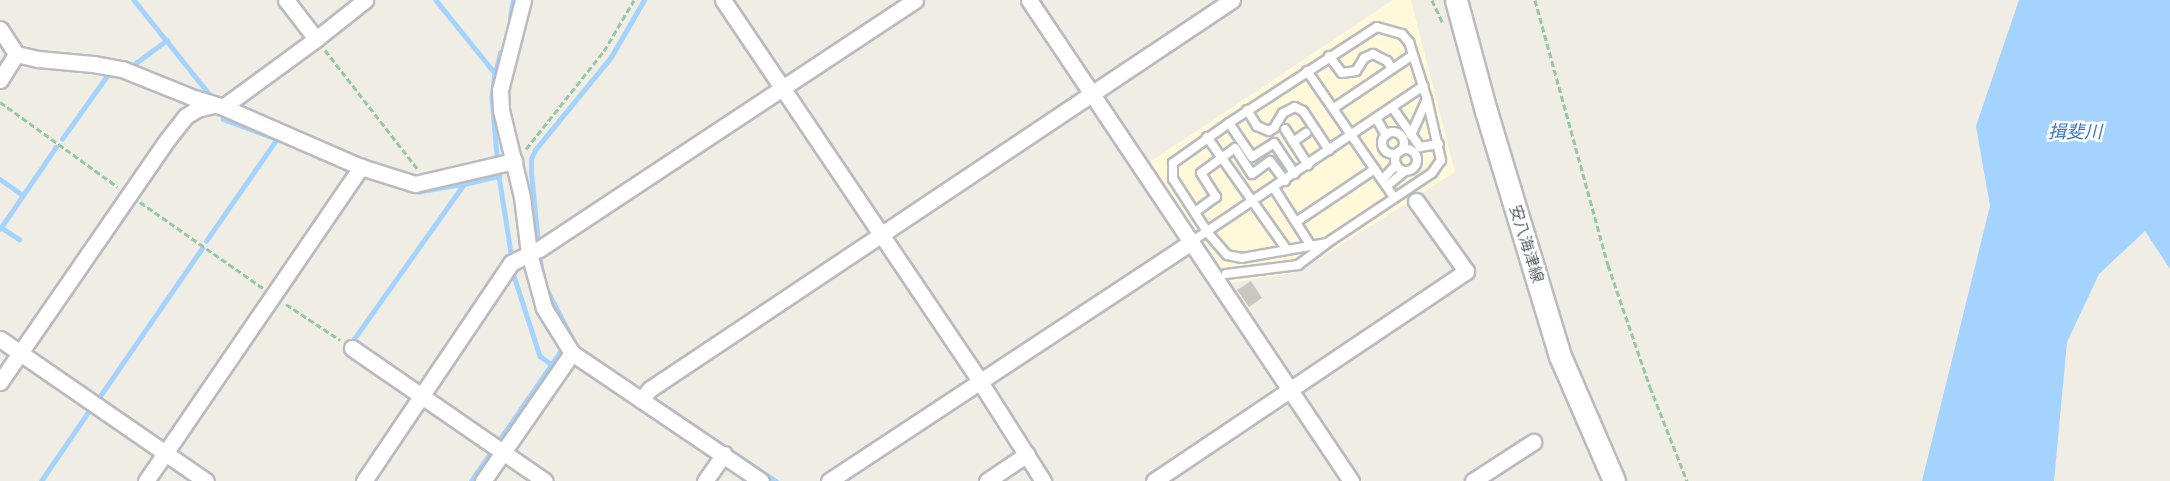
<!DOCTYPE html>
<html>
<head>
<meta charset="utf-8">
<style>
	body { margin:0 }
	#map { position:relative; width:2170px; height:481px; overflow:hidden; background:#efede4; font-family:"Work Sans","Noto Sans JP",sans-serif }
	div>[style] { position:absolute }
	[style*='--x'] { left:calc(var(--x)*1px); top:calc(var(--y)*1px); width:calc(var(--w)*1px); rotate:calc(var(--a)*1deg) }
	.commercial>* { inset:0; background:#fff8d9 }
	.water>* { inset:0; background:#a4d3ff }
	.stream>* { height:4.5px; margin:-2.25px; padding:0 2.25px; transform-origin:2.25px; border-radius:2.25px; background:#a4d3ff }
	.building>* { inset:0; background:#cac7c1 }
	.path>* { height:3px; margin-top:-1.5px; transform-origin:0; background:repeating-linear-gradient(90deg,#96c7a7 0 6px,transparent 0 9px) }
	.roads { filter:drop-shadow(2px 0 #b9bbc1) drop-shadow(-2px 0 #b9bbc1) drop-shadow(0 2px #b9bbc1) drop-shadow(0 -2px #b9bbc1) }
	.service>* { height:8px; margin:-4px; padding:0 4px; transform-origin:4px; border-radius:4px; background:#fff }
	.service>.ring { margin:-4px; padding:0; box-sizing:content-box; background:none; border:8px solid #fff; border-radius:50% }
	.minor>* { height:15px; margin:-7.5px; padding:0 7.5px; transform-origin:7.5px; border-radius:7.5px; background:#fff }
	.secondary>* { height:21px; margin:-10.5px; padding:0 10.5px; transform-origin:10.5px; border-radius:10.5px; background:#fff }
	span { translate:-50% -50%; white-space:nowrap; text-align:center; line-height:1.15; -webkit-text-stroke:5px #fff; paint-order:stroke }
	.street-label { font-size:16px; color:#5c5f65 }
	.water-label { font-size:18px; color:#3c77c2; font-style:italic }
</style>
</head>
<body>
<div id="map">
	<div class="commercial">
		<i style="clip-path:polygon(1393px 0,1411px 0,1455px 172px,1299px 272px,1231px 283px,1150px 162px)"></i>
	</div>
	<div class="water">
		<i style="clip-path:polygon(2019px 0,2170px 0,2170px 269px,2145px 231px,2099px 274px,2067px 342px,2054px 481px,1922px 481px,1990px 206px,1976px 126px)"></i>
	</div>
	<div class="stream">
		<i style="--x:134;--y:0;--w:123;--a:51.3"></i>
		<i style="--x:436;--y:0;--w:94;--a:51.1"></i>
		<i style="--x:495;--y:73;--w:24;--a:97"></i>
		<i style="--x:492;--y:97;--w:58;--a:85.1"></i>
		<i style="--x:510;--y:17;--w:17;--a:-80"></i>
		<i style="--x:133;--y:65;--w:42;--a:-36.3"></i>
		<i style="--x:495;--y:73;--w:21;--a:-76"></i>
		<i style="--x:223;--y:119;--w:58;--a:20.3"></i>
		<i style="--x:62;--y:139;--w:81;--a:-54.5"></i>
		<i style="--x:0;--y:179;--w:28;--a:35"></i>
		<i style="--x:464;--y:184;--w:36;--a:-13"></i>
		<i style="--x:499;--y:176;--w:78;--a:81.1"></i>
		<i style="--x:1;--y:227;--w:22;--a:34"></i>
		<i style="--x:0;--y:229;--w:99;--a:-55.7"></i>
		<i style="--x:206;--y:241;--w:124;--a:-55.2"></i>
		<i style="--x:277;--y:139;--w:6;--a:18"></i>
		<i style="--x:538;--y:244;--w:71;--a:-95.6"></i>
		<i style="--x:531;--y:173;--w:14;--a:-90"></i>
		<i style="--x:531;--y:159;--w:10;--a:-66"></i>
		<i style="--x:535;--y:150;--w:120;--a:-50.7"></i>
		<i style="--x:611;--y:57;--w:66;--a:-59.9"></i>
		<i style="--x:539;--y:253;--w:27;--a:80"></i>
		<i style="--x:514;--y:276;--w:84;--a:72"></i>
		<i style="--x:540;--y:356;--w:14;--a:36"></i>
		<i style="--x:546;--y:288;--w:67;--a:62.3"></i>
		<i style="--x:577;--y:347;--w:240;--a:34"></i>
		<i style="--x:351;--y:343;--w:195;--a:-54.6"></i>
		<i style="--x:464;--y:184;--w:45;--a:169.7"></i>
		<i style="--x:420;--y:192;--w:19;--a:-164"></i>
		<i style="--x:98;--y:399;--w:183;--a:-55.4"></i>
		<i style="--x:41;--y:481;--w:88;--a:-55.6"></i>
		<i style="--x:471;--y:481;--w:164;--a:-55.4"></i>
	</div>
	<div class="building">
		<i style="clip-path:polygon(1251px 281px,1262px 298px,1249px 307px,1237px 290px)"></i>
	</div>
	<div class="path">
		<i style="--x:1432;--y:0;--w:26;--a:65"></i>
		<i style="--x:1535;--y:0;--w:275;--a:74.6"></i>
		<i style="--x:1608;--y:265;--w:129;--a:71"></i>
		<i style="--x:1650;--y:387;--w:101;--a:68.5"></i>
		<i style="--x:325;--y:50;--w:150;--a:52.1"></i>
		<i style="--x:0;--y:102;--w:145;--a:35.8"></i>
		<i style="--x:526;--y:149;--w:125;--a:-51.5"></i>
		<i style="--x:604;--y:51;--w:59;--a:-59.5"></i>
		<i style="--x:140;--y:202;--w:150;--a:35"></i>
		<i style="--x:286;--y:304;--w:65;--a:33.7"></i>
	</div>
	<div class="roads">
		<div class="service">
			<i style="--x:1377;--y:27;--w:26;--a:16"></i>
			<i style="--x:1402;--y:34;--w:11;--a:49"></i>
			<i style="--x:1409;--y:42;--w:60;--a:72.5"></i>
			<i style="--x:1427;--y:99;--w:63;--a:77.1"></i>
			<i style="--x:1441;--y:160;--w:16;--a:125"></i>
			<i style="--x:1432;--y:173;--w:126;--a:146.3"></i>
			<i style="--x:1327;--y:243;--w:86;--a:170"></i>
			<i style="--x:1242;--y:258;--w:15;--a:-169"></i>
			<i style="--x:1227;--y:255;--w:29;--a:-131"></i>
			<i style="--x:1208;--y:233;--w:64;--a:-122.9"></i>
			<i style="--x:1173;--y:179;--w:16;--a:-90"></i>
			<i style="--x:1173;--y:163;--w:69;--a:-35.5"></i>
			<i style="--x:1229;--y:123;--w:176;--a:-33"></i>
			<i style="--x:1329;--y:56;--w:21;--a:53"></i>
			<i style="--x:1342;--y:73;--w:14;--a:-8"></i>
			<i style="--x:1356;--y:71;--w:15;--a:-58"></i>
			<i style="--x:1364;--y:58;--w:10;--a:-24"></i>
			<i style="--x:1373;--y:54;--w:16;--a:27"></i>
			<i style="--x:1387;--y:61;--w:9;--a:58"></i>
			<i style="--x:1307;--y:71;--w:153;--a:55.4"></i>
			<i style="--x:1392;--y:107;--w:49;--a:55"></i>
			<i style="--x:1420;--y:147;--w:19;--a:-9"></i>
			<i style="--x:1334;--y:108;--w:95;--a:-33.9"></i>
			<i style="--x:1247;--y:110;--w:19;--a:58"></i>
			<i style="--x:1257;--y:126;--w:13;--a:23"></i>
			<i style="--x:1269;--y:131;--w:6;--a:-31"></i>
			<i style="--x:1274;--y:128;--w:17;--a:-59"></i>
			<i style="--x:1283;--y:113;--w:13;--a:-27"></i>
			<i style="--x:1295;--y:107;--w:9;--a:27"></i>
			<i style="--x:1303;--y:111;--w:47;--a:56.3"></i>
			<i style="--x:1376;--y:118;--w:20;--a:60"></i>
			<i style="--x:1229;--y:123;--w:41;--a:55.9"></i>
			<i style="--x:1252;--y:157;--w:26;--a:-32"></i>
			<i style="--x:1274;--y:143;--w:37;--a:56"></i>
			<i style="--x:1285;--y:129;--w:43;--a:57.4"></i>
			<i class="ring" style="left:1382px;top:132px;width:14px;height:14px"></i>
			<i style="--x:1411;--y:135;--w:39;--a:-66"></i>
			<i style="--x:1207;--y:137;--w:138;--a:54.7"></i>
			<i style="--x:1293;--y:142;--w:16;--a:-35"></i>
			<i class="ring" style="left:1395px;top:149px;width:14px;height:14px"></i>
			<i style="--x:1382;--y:180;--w:21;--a:-47"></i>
			<i style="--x:1387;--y:186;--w:23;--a:-40"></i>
			<i style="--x:1274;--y:188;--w:69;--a:57.5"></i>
			<i style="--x:1195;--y:212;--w:26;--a:-36"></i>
			<i style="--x:1216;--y:197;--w:28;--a:-122"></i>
			<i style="--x:1201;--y:173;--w:42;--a:-36.3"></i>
			<i style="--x:1235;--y:148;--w:31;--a:57"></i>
			<i style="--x:1252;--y:174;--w:22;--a:-36"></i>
			<i style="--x:1270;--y:161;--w:25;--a:53"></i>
			<i style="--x:1296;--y:222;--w:95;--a:-33.9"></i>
			<i style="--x:1191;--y:242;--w:280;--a:-33.9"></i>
			<i style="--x:1226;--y:274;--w:73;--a:-7.1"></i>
			<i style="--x:1298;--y:265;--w:35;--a:-37"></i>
		</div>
		<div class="minor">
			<i style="--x:286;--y:0;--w:49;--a:52.4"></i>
			<i style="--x:523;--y:0;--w:93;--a:104.3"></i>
			<i style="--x:500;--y:90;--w:20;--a:87"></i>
			<i style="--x:501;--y:110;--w:89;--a:76.4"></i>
			<i style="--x:522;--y:197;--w:56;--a:82.9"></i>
			<i style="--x:529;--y:253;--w:57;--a:74.7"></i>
			<i style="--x:544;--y:308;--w:53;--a:58.1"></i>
			<i style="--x:572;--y:353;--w:228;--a:34.1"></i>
			<i style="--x:723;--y:0;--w:458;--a:56"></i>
			<i style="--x:979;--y:380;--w:120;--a:57.6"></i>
			<i style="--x:1029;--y:0;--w:579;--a:56.2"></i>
			<i style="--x:0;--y:29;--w:30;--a:57"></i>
			<i style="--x:16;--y:54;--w:23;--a:13"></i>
			<i style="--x:38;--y:59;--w:55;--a:5.2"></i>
			<i style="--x:93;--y:64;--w:29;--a:10"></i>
			<i style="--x:122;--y:69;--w:78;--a:21.9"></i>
			<i style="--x:194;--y:98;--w:30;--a:17"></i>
			<i style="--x:223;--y:107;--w:150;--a:23.5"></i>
			<i style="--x:0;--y:80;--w:31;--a:-58"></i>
			<i style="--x:223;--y:107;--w:115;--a:-36.2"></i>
			<i style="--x:316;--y:39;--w:63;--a:-38.5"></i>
			<i style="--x:0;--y:339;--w:250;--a:34.6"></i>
			<i style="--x:352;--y:348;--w:234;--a:34.6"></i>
			<i style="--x:0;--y:382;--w:294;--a:-55.4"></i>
			<i style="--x:167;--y:140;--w:31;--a:-52"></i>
			<i style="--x:186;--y:116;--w:13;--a:-32"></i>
			<i style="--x:197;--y:109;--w:16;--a:-14"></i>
			<i style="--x:641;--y:400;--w:14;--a:-51"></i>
			<i style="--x:650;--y:389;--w:700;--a:-33.76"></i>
			<i style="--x:146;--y:481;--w:381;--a:-55.6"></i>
			<i style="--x:361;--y:167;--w:57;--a:17.5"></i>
			<i style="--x:415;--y:184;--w:102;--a:-13.1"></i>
			<i style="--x:364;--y:481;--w:263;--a:-56"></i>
			<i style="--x:511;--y:263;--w:31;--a:-27"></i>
			<i style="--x:539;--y:249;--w:451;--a:-33.5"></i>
			<i style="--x:483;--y:481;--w:156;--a:-55.2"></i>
			<i style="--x:705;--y:481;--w:33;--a:-55"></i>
			<i style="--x:829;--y:481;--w:434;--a:-33.4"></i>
			<i style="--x:987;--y:481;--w:48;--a:-34"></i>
			<i style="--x:1154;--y:481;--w:376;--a:-33.9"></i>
			<i style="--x:1466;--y:271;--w:86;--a:-125.5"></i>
			<i style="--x:1473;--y:481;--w:72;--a:-33"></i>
		</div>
		<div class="secondary">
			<i style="--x:1456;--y:0;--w:115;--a:74.9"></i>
			<i style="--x:1486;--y:111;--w:256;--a:73.2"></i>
			<i style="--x:1560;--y:356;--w:136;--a:66.6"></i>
		</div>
	</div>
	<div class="street-label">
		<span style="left:1526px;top:244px;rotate:73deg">安八海津線</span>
	</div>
	<div class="water-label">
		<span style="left:2075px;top:132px">揖斐川</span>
	</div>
</div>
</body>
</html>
